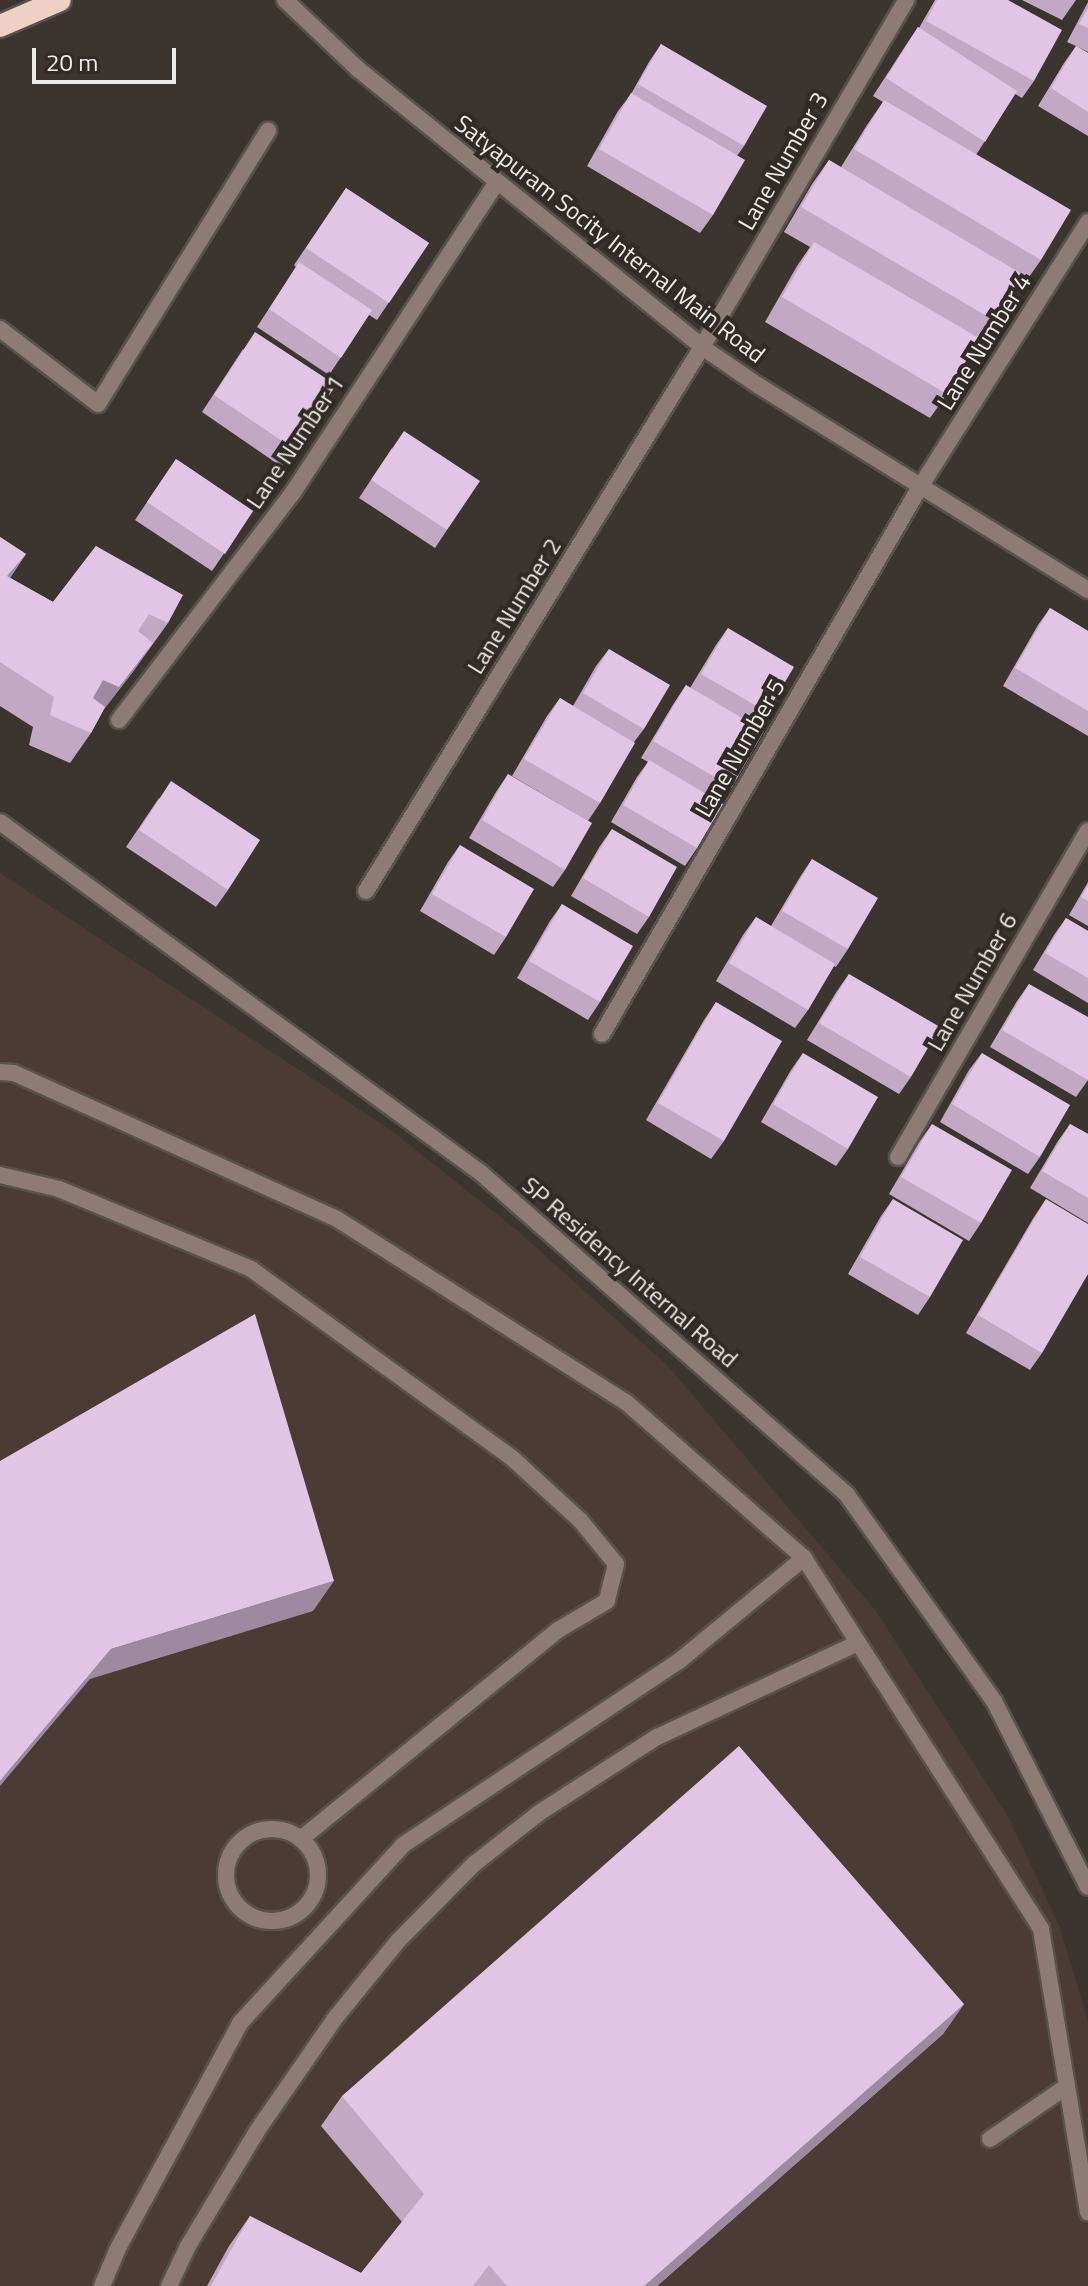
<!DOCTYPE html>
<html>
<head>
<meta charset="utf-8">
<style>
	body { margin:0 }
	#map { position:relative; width:1088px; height:2286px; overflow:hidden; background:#3b342f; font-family:"Titillium Web",sans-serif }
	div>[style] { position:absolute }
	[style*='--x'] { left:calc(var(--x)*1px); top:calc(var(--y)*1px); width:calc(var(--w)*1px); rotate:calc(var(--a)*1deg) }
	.built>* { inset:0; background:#4a3c35 }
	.roads { filter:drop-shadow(2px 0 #58514d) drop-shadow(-2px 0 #58514d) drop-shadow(0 2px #58514d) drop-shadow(0 -2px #58514d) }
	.service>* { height:16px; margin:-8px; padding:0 8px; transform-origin:8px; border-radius:8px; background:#8c7c75 }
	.service>.ring { margin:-8px; padding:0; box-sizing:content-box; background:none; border:16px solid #8c7c75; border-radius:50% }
	.minor>* { height:16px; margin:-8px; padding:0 8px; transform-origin:8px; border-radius:8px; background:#8c7c75 }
	.trunk>* { height:22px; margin:-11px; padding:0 11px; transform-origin:11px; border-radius:11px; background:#eed1c4 }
	.wall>* { inset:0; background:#c1a9c4 }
	.shaded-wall>* { inset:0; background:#9d8aa0 }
	.building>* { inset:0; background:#e0c5e4 }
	span { translate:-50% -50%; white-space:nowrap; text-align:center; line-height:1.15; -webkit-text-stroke:8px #312a26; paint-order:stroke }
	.street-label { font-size:24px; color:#efebe8 }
	.scale { position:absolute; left:32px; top:48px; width:144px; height:36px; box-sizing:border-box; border:4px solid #efebe8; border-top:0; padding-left:10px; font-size:24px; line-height:28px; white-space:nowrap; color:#efebe8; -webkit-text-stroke:6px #312a26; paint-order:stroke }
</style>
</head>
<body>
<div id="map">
	<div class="built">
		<i style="clip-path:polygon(0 873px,392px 1131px,519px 1232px,668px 1366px,876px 1611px,1009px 1818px,1060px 1928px,1088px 2021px,1088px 2286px,0 2286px)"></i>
	</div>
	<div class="roads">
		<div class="service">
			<i style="--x:0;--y:329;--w:123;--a:37.4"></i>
			<i style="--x:98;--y:404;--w:322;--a:-58.1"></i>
			<i style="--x:0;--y:822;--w:595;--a:36.12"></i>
			<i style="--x:481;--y:1173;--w:487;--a:41.3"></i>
			<i style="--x:847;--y:1495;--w:253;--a:54.5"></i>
			<i style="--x:994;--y:1701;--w:208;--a:63.2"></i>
			<i style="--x:0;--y:1072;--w:14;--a:4"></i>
			<i style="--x:14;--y:1073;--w:354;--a:24.3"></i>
			<i style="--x:337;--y:1219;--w:343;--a:32.4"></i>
			<i style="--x:627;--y:1403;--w:235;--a:41.2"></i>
			<i style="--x:804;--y:1558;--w:440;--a:57.4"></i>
			<i style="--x:1041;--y:1929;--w:287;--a:80.6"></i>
			<i style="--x:0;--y:1175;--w:61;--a:13.3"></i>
			<i style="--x:59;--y:1189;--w:208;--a:22.6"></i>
			<i style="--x:251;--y:1269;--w:322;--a:35.9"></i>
			<i style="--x:512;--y:1458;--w:92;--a:42.4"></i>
			<i style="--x:580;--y:1520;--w:57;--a:50.7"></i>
			<i style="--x:616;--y:1564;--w:38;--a:104"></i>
			<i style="--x:607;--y:1601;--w:57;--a:149.4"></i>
			<i style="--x:558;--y:1630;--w:331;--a:140.9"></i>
			<i class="ring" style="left:226px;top:1829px;width:76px;height:76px"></i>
			<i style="--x:990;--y:2139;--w:93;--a:-34.5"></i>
			<i style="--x:102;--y:2286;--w:39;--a:-67"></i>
			<i style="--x:117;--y:2250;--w:258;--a:-61.5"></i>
			<i style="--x:240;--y:2023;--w:241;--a:-47.5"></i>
			<i style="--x:403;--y:1845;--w:332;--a:-33.7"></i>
			<i style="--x:679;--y:1661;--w:162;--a:-39.5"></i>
			<i style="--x:169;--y:2286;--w:44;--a:-64.6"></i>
			<i style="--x:188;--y:2246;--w:134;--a:-59"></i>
			<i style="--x:257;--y:2131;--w:139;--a:-55.3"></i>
			<i style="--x:336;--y:2017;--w:98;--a:-50.8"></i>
			<i style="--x:398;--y:1941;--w:108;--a:-45.4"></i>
			<i style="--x:474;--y:1864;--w:83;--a:-38.1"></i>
			<i style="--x:539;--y:1813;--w:140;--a:-32.8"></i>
			<i style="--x:657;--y:1737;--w:222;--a:-25.1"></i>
		</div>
		<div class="minor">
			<i style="--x:285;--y:0;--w:100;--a:43.4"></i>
			<i style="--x:358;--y:69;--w:442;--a:38.9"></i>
			<i style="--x:702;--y:347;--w:69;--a:34.4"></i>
			<i style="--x:759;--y:386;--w:387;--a:31.8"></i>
			<i style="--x:119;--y:720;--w:285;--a:-52.6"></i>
			<i style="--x:292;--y:494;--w:373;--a:-56.7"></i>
			<i style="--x:366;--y:891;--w:639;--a:-58.3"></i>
			<i style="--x:702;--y:347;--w:403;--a:-59.5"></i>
			<i style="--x:602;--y:1034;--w:633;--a:-59.83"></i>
			<i style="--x:920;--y:487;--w:314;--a:-57.6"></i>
			<i style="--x:898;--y:1157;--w:377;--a:-59.8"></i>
		</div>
		<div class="trunk">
			<i style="--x:0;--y:26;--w:65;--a:-23.4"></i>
		</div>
	</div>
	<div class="wall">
		<i style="clip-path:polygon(935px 0,1008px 0,1034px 81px,1022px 98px,1015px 94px,976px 155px,1041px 260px,1024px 284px,1018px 280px,995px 321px,977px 346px,975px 345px,947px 394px,930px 418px,765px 322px,797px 266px,810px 247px,784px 232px,812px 184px,829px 160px,841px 167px,867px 125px,883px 102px,873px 96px,906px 45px,918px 27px,919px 28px)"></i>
		<i style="clip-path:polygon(1022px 0,1076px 0,1062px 20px)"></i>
		<i style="clip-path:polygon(1088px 2px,1088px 52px,1076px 46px,1088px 53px,1088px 136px,1038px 106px,1064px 63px,1076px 46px,1067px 42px)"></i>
		<i style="clip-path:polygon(661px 44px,744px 146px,737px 156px,713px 215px,700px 233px,587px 166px,618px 111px,631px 94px,649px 62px)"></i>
		<i style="clip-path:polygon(346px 188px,429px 243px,377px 320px,369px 315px,329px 375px,257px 327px,296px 267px,294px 265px)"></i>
		<i style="clip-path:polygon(243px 349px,294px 449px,282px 467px,202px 412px)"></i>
		<i style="clip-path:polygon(392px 448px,447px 530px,435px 548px,359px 498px)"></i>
		<i style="clip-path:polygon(176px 459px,253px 511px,212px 571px,135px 520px)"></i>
		<i style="clip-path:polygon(0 537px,26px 554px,10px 578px,53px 602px,96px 546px,168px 623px,132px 673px,104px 709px,91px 733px,70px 763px,29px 745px,33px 727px,0 706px)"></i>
		<i style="clip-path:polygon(1050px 608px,1088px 631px,1088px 736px,1003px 686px,1038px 625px)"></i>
		<i style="clip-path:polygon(728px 628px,767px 712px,757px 727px,732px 787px,721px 802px,697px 848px,685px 866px,611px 822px,637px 777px,648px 762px,641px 758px,674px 703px,686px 685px,690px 688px,716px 645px)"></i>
		<i style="clip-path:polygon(609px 649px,644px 729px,634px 742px,600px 803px,588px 821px,512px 776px,547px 716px,560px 698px,573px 706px,596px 666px)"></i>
		<i style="clip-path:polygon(508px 774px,565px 870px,553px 887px,469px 838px,496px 792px)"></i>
		<i style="clip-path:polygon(159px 798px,228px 890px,216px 907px,126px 847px)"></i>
		<i style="clip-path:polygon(612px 829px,649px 917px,637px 934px,571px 896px,600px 846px)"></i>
		<i style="clip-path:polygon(460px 845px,506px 937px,494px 955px,420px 911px,448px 862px)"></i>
		<i style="clip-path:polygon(812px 859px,848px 949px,836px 967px,834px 966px,808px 1010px,795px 1028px,716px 981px,743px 935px,756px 917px,771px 926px,800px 877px)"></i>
		<i style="clip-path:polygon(1088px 882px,1088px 926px,1069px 915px)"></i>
		<i style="clip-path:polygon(562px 904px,600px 1002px,588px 1020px,517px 978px,550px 921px)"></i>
		<i style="clip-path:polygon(1066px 918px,1088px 931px,1088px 1003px,1033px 970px,1054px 935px)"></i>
		<i style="clip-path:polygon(849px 974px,911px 1077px,899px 1094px,807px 1040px,837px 991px)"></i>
		<i style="clip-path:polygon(1029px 984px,1088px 1080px,1076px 1097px,990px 1047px,1017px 1001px)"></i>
		<i style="clip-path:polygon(716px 1002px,724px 1141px,711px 1159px,646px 1120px,704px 1020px)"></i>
		<i style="clip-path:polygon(803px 1053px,848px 1149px,836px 1166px,761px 1122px,791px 1070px)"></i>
		<i style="clip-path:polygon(982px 1053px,1040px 1157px,1028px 1174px,940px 1122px,969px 1070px)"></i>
		<i style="clip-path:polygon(932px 1124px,981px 1223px,969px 1241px,889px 1194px,920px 1141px)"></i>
		<i style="clip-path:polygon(1070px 1124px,1088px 1134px,1088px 1223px,1030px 1188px,1058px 1141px)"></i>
		<i style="clip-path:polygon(893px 1199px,930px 1297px,918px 1315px,848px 1274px,881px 1216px)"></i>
		<i style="clip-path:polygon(1046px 1199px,1042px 1353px,1030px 1370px,966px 1333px,1034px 1217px)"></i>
		<i style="clip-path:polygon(964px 2004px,943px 2034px,657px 2286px,207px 2286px,229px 2246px,250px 2216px,361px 2273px,402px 2222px,321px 2126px,342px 2096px)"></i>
	</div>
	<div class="shaded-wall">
		<i style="clip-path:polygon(26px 554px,5px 584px,7px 576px)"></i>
		<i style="clip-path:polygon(153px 643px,132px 673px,98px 717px,82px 710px,103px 680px)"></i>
		<i style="clip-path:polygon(334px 1581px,313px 1611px,90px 1679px,0 1786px,0 1781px,111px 1649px)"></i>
		<i style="clip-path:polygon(964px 2004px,943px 2034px,657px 2286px,644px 2286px)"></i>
	</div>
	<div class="building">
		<i style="clip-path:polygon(937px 0,1008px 0,1062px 30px,1034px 81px,926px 21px)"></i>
		<i style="clip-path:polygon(1088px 8px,1088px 28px,1079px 24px)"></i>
		<i style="clip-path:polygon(918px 27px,1017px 91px,985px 142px,886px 78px)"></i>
		<i style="clip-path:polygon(661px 44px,767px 106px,744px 146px,638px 84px)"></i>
		<i style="clip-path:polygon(1076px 46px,1088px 53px,1088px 112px,1051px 88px)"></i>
		<i style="clip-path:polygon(631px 93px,745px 160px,713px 215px,599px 149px)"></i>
		<i style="clip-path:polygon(884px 100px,1071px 210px,1041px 260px,854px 149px)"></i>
		<i style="clip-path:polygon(829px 160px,1022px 274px,995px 321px,801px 207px)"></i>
		<i style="clip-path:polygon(346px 188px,429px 243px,389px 303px,306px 248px)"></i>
		<i style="clip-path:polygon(814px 242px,979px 338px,947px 394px,782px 297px)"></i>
		<i style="clip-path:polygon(299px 262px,372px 310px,341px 358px,269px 309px)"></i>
		<i style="clip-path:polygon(255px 332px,336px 385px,294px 449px,214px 395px)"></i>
		<i style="clip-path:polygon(404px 431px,480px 481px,447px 530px,371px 480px)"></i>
		<i style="clip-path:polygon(176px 459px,253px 511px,225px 554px,147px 502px)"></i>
		<i style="clip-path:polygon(0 537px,26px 554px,7px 576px,53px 602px,96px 546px,183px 595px,168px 623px,149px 614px,138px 631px,153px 643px,119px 687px,103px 680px,93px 698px,105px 707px,91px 733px,50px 715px,54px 697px,0 662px)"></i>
		<i style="clip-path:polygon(1050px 608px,1088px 631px,1088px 711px,1015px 668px)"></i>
		<i style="clip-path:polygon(728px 628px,794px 667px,767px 712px,701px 674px)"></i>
		<i style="clip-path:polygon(609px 649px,670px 685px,644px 729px,583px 693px)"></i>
		<i style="clip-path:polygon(686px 685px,764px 731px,732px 787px,653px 741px)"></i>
		<i style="clip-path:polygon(560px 698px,635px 743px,600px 803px,524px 759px)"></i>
		<i style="clip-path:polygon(649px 760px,723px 804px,697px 848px,623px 805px)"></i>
		<i style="clip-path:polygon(508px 774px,592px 823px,565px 870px,482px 820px)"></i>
		<i style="clip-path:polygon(171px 781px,260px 840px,228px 890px,139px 830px)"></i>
		<i style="clip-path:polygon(612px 829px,677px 867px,649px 917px,583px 878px)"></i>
		<i style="clip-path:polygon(460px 845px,534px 889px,506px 937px,432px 894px)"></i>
		<i style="clip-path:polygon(812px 859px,878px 898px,848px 949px,782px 911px)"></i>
		<i style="clip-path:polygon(1088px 885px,1088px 901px,1081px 897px)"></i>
		<i style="clip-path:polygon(562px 904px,633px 946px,600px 1002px,529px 961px)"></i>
		<i style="clip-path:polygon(756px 917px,835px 964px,808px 1010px,729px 963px)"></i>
		<i style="clip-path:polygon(1066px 918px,1088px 931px,1088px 978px,1045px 953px)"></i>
		<i style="clip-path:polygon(849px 974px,940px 1027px,911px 1077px,819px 1023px)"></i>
		<i style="clip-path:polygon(1029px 984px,1088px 1017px,1088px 1080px,1002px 1030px)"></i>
		<i style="clip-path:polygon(716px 1002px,782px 1041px,724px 1141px,658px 1103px)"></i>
		<i style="clip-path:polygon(803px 1053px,878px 1097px,848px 1149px,773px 1104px)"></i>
		<i style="clip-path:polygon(982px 1053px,1070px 1105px,1040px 1157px,952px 1104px)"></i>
		<i style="clip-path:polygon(932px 1124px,1012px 1170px,981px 1223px,901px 1177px)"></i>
		<i style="clip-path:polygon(1070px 1124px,1088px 1134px,1088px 1198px,1042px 1171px)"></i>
		<i style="clip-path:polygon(893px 1199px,963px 1240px,930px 1297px,860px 1257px)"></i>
		<i style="clip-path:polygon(1046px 1199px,1088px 1224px,1088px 1274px,1042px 1353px,978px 1315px)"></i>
		<i style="clip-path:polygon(255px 1314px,334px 1581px,111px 1649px,0 1781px,0 1461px)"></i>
		<i style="clip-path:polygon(739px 1746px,964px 2004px,644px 2286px,507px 2286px,489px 2265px,473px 2286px,211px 2286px,250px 2216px,361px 2273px,424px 2194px,342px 2096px)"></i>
	</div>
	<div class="street-label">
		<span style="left:783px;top:161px;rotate:-60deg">Lane Number 3</span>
		<span style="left:610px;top:239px;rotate:38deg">Satyapuram Socity Internal Main Road</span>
		<span style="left:984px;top:342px;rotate:-58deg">Lane Number 4</span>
		<span style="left:295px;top:442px;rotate:-56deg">Lane Number 1</span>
		<span style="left:514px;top:606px;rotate:-58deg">Lane Number 2</span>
		<span style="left:740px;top:748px;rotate:-60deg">Lane Number 5</span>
		<span style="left:972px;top:982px;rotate:-60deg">Lane Number 6</span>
		<span style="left:630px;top:1272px;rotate:41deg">SP Residency Internal Road</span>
	</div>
	<div class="scale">20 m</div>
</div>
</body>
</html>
